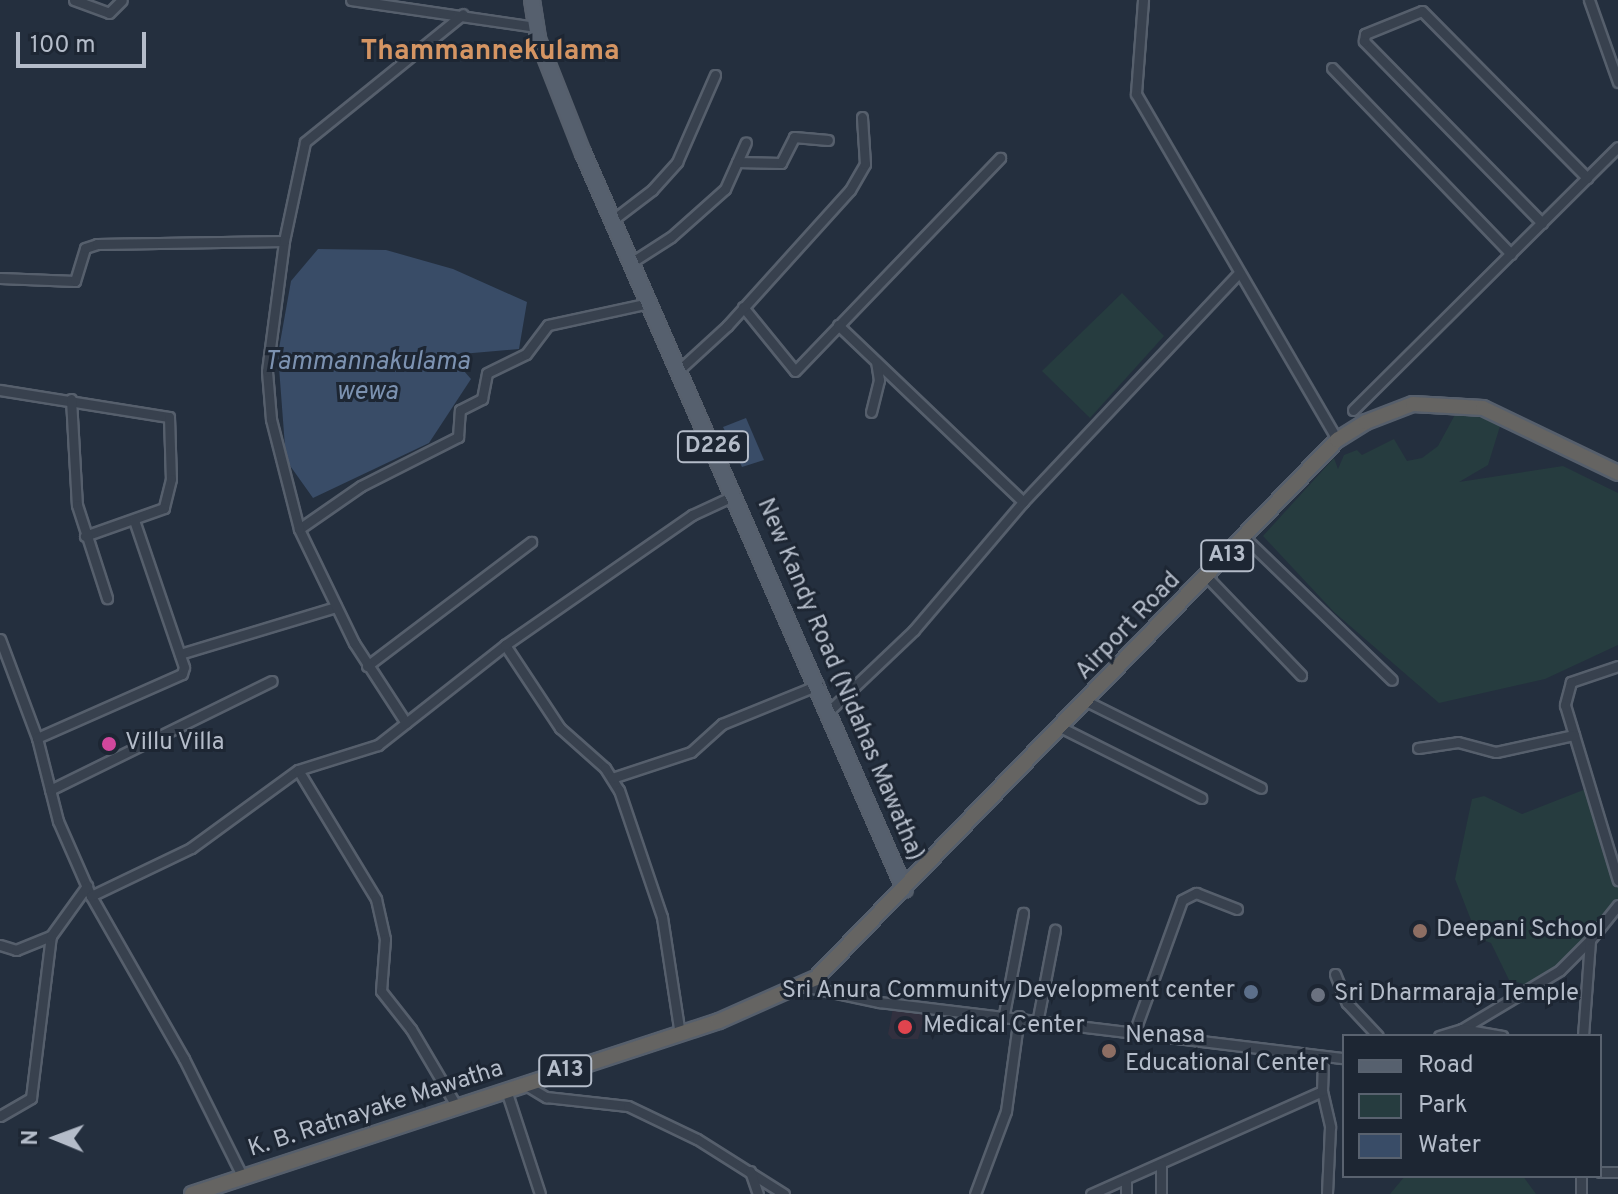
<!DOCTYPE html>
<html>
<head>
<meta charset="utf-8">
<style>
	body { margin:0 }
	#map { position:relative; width:1618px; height:1194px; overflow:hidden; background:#242f3e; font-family:Overpass,sans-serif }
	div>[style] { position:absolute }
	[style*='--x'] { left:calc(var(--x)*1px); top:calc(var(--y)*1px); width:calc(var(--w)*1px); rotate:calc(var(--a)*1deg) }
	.medical>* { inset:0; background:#32303f }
	.green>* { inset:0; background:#263c3f }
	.water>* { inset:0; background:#394c67 }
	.roads { filter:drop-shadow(2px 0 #565f6c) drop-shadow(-2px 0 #565f6c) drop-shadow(0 2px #565f6c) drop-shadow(0 -2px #565f6c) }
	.minor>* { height:9px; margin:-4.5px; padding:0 4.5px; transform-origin:4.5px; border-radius:4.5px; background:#38414e }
	.primary>* { height:14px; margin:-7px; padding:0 7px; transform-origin:7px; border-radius:7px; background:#56606e }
	.trunk>* { height:14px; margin:-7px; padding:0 7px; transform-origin:7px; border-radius:7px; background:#656462 }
	.dots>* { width:22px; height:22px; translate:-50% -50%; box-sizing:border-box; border:4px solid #1d2633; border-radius:50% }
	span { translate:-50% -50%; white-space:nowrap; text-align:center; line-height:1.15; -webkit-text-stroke:6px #1d2633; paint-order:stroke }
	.shield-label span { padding:2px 6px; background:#1d2633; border:2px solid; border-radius:6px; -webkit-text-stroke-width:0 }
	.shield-label { font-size:22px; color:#b4bcc9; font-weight:700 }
	.street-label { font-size:24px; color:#b4bcc9 }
	.poi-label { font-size:24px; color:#b4bcc9 }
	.left { translate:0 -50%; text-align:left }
	.right { translate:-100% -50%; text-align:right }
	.water-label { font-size:26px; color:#7c92b1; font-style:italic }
	.quarter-label { font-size:28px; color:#d59563; font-weight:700 }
	.legend { position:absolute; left:1342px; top:1034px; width:260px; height:144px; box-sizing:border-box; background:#1d2633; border:2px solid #59626f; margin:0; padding:10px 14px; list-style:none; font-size:24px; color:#b4bcc9 }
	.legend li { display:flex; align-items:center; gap:16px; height:40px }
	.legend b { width:40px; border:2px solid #59626f }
	.north { position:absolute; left:16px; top:1098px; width:80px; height:80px; -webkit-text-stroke:6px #1d2633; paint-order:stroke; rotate:271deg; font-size:22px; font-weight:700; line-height:32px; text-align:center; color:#b4bcc9 }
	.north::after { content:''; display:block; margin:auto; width:28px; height:36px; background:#b4bcc9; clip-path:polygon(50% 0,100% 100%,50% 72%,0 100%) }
	.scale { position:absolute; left:16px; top:32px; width:130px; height:36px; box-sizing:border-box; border:4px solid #b4bcc9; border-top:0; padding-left:10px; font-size:24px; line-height:28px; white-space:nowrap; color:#b4bcc9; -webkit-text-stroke:6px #1d2633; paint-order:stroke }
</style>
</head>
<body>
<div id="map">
	<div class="medical">
		<i style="clip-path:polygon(894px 1003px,928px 1006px,918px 1039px,892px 1039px,888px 1034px)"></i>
	</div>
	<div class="green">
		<i style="clip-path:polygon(1122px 293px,1164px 336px,1090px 418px,1042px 371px)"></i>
		<i style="clip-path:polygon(1457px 411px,1501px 423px,1488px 465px,1459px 482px,1563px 466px,1618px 493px,1618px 645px,1545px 679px,1439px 703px,1334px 612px,1263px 536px,1334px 458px,1338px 469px,1344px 455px,1357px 450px,1362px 455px,1394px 439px,1407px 461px,1422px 458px,1438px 446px)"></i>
		<i style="clip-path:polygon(1591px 787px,1618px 880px,1618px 905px,1590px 940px,1535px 987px,1509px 980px,1491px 943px,1478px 938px,1455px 879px,1472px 799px,1484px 796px,1522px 814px)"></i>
		<i style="clip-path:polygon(1405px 1176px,1523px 1176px,1536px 1194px,1390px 1194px)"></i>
	</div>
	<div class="water">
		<i style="clip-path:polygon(318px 249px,386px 250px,453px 269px,527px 302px,519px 349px,450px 355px,471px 379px,429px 443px,313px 498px,286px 460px,278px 354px,291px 281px)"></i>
		<i style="clip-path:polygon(746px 418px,764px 460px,742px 467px,723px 427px)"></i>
	</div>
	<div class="roads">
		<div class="minor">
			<i style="--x:74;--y:0;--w:37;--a:20"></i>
			<i style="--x:109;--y:13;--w:18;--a:-45"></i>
			<i style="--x:351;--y:0;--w:186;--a:8.3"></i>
			<i style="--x:1143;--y:0;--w:94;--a:94.3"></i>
			<i style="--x:1136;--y:94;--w:400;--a:59.8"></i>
			<i style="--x:1589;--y:0;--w:87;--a:70.5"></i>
			<i style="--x:1332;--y:68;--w:258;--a:46.1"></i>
			<i style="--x:737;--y:162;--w:44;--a:1.3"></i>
			<i style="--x:781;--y:163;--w:29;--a:-63"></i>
			<i style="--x:794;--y:137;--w:34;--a:5"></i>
			<i style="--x:614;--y:219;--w:48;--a:-37.3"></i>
			<i style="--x:652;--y:190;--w:38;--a:-48"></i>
			<i style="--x:677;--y:162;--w:95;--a:-66.4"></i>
			<i style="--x:1542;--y:223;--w:255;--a:-134.4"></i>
			<i style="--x:1364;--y:41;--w:7;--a:-82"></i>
			<i style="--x:1365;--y:34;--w:61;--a:-22"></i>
			<i style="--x:1422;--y:11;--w:235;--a:45.3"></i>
			<i style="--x:632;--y:262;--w:46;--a:-32.7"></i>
			<i style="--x:671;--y:237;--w:72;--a:-41.6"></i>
			<i style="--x:725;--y:189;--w:51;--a:-65.9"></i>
			<i style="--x:0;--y:278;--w:75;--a:2.3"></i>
			<i style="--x:75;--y:281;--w:34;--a:-73"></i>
			<i style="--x:85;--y:248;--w:13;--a:-18"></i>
			<i style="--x:97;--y:244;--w:187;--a:-0.9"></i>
			<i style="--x:743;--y:307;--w:82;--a:50.9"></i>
			<i style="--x:795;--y:371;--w:296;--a:-46.1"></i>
			<i style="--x:838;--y:325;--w:256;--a:43.7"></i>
			<i style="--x:679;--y:370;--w:65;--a:-42.5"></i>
			<i style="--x:727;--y:326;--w:183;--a:-47.9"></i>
			<i style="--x:850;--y:190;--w:30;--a:-60"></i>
			<i style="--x:865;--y:164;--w:47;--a:-93.7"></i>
			<i style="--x:0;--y:390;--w:171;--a:9.1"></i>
			<i style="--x:169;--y:417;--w:62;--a:88.2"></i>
			<i style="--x:171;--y:479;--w:30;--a:104"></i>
			<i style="--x:164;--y:508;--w:84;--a:160.5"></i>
			<i style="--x:71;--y:399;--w:106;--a:86.8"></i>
			<i style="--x:77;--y:505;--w:98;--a:72.1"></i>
			<i style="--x:1353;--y:410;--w:373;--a:-44.8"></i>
			<i style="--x:871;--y:412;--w:33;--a:-76"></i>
			<i style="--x:879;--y:380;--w:18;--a:-99"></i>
			<i style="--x:299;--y:529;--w:75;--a:-34.7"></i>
			<i style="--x:361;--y:486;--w:109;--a:-26.8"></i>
			<i style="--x:458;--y:437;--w:27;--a:-86"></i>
			<i style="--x:460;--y:410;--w:25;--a:-27"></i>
			<i style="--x:482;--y:399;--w:26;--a:-79"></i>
			<i style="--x:487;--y:373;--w:43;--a:-26"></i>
			<i style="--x:526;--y:354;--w:36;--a:-53"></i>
			<i style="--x:548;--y:325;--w:103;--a:-12.3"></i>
			<i style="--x:1245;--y:538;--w:204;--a:44"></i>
			<i style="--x:1207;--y:577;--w:136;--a:46.2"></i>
			<i style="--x:0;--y:639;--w:106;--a:69.5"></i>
			<i style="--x:37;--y:738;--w:86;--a:75.8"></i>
			<i style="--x:58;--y:821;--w:82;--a:66.3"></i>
			<i style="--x:91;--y:896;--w:188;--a:60.3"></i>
			<i style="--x:184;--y:1059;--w:131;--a:63.6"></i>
			<i style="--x:505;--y:645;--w:100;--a:56.5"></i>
			<i style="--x:560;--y:728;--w:60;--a:41.6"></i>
			<i style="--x:605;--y:768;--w:26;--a:58"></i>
			<i style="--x:619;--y:790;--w:134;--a:71.3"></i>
			<i style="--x:662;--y:917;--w:119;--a:81.3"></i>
			<i style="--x:180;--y:654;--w:163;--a:-16.8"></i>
			<i style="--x:367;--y:666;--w:206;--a:-37.1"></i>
			<i style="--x:1618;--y:666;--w:50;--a:161.2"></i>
			<i style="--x:1571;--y:682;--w:24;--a:105"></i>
			<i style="--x:1565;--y:705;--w:183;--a:73.2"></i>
			<i style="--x:1088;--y:702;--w:193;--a:26.4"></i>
			<i style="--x:829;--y:711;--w:117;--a:-43.6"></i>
			<i style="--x:914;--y:630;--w:168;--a:-49.6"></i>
			<i style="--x:1023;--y:502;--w:315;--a:-46.7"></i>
			<i style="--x:406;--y:723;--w:95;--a:-123"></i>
			<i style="--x:354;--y:643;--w:127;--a:-115.8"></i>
			<i style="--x:299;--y:529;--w:114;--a:-104.3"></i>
			<i style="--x:271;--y:419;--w:48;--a:-94.8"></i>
			<i style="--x:267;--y:371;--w:131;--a:-82.5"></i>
			<i style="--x:284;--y:241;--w:101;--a:-78"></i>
			<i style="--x:305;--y:142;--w:203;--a:-39"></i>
			<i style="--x:1062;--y:728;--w:156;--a:26.7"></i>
			<i style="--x:37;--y:738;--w:158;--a:-23.8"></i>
			<i style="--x:182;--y:674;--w:7;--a:-74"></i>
			<i style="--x:184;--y:667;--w:155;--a:-108.8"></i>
			<i style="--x:1418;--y:748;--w:40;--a:-8.5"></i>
			<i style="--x:1458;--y:742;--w:39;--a:15"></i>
			<i style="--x:1496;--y:752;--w:80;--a:-12.3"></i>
			<i style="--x:298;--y:770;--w:151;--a:58.8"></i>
			<i style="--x:376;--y:899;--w:41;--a:77.3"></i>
			<i style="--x:385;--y:939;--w:52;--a:94.4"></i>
			<i style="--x:381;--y:991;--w:48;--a:51.7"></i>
			<i style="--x:411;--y:1029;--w:91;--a:59.5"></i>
			<i style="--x:612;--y:778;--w:83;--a:-18.2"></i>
			<i style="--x:691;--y:752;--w:42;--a:-42.1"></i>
			<i style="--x:722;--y:724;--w:104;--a:-22.1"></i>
			<i style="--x:50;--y:790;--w:247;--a:-26.2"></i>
			<i style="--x:91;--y:896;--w:111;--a:-25.6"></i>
			<i style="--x:191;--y:848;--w:132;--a:-36.1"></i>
			<i style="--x:298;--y:770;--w:84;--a:-17.4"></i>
			<i style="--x:378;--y:745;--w:162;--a:-38.2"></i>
			<i style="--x:505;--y:645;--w:228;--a:-34.8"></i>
			<i style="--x:692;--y:515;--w:47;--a:-24.9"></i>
			<i style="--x:0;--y:945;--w:17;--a:17"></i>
			<i style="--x:16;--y:950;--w:38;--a:-22"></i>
			<i style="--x:1335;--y:974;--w:31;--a:68"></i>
			<i style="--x:1347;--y:1003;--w:45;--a:46.8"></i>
			<i style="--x:803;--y:986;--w:78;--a:11.9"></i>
			<i style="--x:879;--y:1002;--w:468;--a:6.9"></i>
			<i style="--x:1004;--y:1014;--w:103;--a:-79.3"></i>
			<i style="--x:1038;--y:1018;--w:90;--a:-79.1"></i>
			<i style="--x:1462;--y:1029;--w:114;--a:-31"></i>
			<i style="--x:1560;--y:970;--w:42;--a:-45"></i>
			<i style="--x:1135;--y:1030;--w:138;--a:-70.1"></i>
			<i style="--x:1182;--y:900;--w:16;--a:-27"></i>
			<i style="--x:1196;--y:893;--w:44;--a:21.3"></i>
			<i style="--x:1439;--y:1036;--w:24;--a:-17"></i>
			<i style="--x:1462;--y:1029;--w:41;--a:9.9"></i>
			<i style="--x:1583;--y:1036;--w:96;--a:-85.8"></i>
			<i style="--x:1590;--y:940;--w:45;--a:-51.3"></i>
			<i style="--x:524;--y:1084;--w:26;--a:31"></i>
			<i style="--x:546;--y:1097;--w:82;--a:6.3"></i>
			<i style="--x:628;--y:1106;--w:76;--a:25.6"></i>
			<i style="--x:697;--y:1139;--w:103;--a:32.3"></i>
			<i style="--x:506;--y:1090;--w:109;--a:71.9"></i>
			<i style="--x:1322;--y:1091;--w:37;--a:77"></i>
			<i style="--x:1330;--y:1127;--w:67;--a:92.6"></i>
			<i style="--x:0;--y:1116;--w:36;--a:-30"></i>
			<i style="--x:31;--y:1098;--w:163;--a:-83"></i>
			<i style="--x:51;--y:936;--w:62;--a:-54.2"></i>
			<i style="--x:750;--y:1171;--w:24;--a:71"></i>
			<i style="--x:1600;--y:1172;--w:18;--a:0"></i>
			<i style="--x:975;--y:1194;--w:89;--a:-69.5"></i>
			<i style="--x:1006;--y:1111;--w:96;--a:-82.2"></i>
			<i style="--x:1091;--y:1194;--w:253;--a:-24"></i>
			<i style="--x:1322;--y:1091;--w:33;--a:-88"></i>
			<i style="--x:1126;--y:1194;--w:15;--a:-90"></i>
			<i style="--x:1161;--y:1194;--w:30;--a:-90"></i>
			<i style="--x:1581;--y:1194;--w:18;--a:-90"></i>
		</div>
		<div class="primary">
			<i style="--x:532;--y:0;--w:39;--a:81"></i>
			<i style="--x:538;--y:39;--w:123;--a:68.5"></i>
			<i style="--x:583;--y:153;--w:804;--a:66.4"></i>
		</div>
		<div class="trunk">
			<i style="--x:192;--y:1194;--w:555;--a:-18.17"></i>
			<i style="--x:719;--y:1021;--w:106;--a:-23.9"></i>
			<i style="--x:816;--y:978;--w:749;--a:-45.92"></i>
			<i style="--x:1337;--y:440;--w:34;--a:-32"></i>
			<i style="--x:1366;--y:422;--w:50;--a:-21"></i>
			<i style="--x:1413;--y:404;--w:70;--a:3.3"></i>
			<i style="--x:1483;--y:408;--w:150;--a:25.7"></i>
		</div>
	</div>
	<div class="dots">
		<i style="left:109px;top:744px;background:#d1479c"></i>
		<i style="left:1420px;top:931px;background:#8d6e63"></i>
		<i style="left:1251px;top:992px;background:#5c6f8a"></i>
		<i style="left:1318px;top:995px;background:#6b7280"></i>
		<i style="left:905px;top:1027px;background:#e0444e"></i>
		<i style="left:1109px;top:1051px;background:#8d6e63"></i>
	</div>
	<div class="shield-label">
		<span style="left:713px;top:447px">D226</span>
		<span style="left:1227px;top:556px">A13</span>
		<span style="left:565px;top:1071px">A13</span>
	</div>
	<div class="street-label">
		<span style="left:1129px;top:627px;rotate:-46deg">Airport Road</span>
		<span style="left:839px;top:680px;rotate:67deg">New Kandy Road (Nidahas Mawatha)</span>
		<span style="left:376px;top:1110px;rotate:-18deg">K. B. Ratnayake Mawatha</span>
	</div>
	<div class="poi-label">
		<span class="left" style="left:125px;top:744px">Villu Villa</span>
		<span class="left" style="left:1436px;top:931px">Deepani School</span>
		<span class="right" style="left:1235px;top:992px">Sri Anura Community Development center</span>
		<span class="left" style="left:1334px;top:995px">Sri Dharmaraja Temple</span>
		<span class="left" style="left:923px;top:1027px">Medical Center</span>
		<span class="left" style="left:1125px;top:1051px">Nenasa<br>Educational Center</span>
	</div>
	<div class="water-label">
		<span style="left:367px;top:378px">Tammannakulama<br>wewa</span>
	</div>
	<div class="quarter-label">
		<span style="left:490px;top:52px">Thammannekulama</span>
	</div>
	<ul class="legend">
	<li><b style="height:10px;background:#56606e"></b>Road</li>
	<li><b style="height:22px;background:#263c3f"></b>Park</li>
	<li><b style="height:22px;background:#394c67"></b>Water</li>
	</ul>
	<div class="north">N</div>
	<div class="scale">100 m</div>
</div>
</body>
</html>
